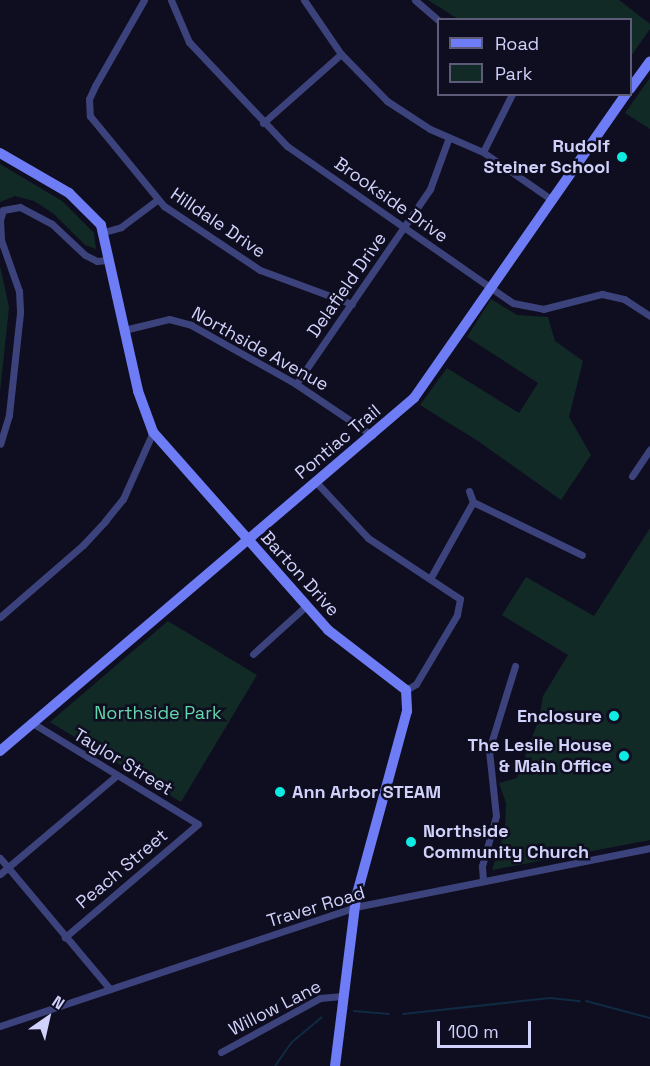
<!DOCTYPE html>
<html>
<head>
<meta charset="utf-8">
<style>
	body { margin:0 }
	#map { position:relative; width:650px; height:1066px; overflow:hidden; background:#0f0e20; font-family:"Space Grotesk",sans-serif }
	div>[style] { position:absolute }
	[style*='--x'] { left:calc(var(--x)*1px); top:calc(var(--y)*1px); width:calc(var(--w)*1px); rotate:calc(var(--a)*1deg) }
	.green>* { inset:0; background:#122a26 }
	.stream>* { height:2px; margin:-1px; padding:0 1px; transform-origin:1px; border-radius:1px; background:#102a43 }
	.street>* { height:7px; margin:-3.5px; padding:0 3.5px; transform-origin:3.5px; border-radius:3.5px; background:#3c437c }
	.secondary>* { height:10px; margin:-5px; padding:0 5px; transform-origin:5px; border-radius:5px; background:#6e7df6 }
	.dots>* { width:16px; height:16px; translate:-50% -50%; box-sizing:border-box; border:3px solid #0f0e20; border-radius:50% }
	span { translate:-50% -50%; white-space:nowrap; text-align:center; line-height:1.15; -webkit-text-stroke:5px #0f0e20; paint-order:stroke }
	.poi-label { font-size:18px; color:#d1d2fc; font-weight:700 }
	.right { translate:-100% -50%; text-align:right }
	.left { translate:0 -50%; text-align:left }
	.street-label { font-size:18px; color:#d1d2fc }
	.park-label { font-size:18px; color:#62d7aa }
	.legend { position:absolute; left:437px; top:18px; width:195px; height:78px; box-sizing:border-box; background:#0f0e20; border:2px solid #5d5c78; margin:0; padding:8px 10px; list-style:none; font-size:18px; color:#d1d2fc }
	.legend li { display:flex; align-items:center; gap:12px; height:30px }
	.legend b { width:30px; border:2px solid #5d5c78 }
	.north { position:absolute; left:18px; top:988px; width:60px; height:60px; -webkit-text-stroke:4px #0f0e20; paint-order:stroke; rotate:34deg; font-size:16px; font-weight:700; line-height:24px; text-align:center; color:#d1d2fc }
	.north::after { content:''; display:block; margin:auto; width:21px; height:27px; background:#d1d2fc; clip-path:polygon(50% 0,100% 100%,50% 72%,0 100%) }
	.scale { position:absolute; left:437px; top:1021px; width:94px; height:27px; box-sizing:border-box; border:3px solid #d1d2fc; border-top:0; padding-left:8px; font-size:18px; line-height:21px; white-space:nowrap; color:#d1d2fc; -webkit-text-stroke:4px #0f0e20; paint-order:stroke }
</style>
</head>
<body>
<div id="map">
	<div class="green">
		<i style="clip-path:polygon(428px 0,619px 0,650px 24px,650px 29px,631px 56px,630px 20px,458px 19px)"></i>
		<i style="clip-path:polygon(650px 78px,650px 129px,625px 113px)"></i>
		<i style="clip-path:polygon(0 164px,62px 201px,94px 233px,96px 249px,85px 245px,54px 214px,34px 201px,15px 196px,0 202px)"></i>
		<i style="clip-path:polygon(0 266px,9px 307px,0 392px)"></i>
		<i style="clip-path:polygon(491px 299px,517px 315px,548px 317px,555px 341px,583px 361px,569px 417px,591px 455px,561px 500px,478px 441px,420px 405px,447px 368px,519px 413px,538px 383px,467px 337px)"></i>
		<i style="clip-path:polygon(650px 528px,650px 840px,492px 870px,505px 830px,506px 803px,499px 783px,517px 778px,539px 719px,543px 696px,568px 655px,502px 615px,526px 577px,594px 616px)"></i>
		<i style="clip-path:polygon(168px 621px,257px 675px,181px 802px,50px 722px)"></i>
	</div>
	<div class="stream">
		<i style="--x:586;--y:1001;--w:66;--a:14.9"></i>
		<i style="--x:354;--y:1011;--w:35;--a:5"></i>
		<i style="--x:403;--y:1014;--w:148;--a:-6.2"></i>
		<i style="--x:550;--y:998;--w:30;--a:6"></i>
		<i style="--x:275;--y:1066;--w:28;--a:-55"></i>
		<i style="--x:291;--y:1043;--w:40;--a:-40"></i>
	</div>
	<div class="street">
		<i style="--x:144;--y:0;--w:99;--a:119.7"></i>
		<i style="--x:95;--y:86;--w:14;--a:115"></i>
		<i style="--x:89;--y:99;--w:17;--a:87"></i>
		<i style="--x:90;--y:116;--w:117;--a:50.6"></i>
		<i style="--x:164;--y:206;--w:115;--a:33.7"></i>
		<i style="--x:260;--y:270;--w:98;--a:20.3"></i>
		<i style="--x:171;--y:0;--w:46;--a:66.8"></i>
		<i style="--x:189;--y:42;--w:143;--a:46.7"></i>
		<i style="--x:287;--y:146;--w:275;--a:34.8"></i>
		<i style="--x:513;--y:303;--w:31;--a:11"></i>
		<i style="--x:543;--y:309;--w:61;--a:-14.3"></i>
		<i style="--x:602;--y:294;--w:23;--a:13"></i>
		<i style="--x:624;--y:299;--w:31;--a:33"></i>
		<i style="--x:304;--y:0;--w:65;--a:55.6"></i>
		<i style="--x:341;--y:54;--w:66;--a:45.6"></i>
		<i style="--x:387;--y:101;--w:51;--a:33.1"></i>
		<i style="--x:430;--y:129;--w:58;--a:23.5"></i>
		<i style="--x:483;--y:152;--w:84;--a:34.8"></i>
		<i style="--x:415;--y:0;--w:30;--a:41"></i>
		<i style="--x:263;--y:123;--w:104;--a:-41.5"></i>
		<i style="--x:483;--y:152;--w:65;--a:-63.4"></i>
		<i style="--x:0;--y:220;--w:20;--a:87"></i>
		<i style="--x:1;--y:240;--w:54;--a:70.6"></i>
		<i style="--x:19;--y:291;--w:22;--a:87"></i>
		<i style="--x:20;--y:313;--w:103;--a:96.2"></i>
		<i style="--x:9;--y:415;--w:30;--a:107"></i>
		<i style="--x:0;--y:220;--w:10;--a:-73"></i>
		<i style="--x:3;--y:210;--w:17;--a:-10"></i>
		<i style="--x:20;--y:207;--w:36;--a:28"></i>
		<i style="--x:52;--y:224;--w:45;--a:43.2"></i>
		<i style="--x:85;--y:255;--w:13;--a:27"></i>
		<i style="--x:97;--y:261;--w:10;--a:-6"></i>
		<i style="--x:104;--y:232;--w:18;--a:-16"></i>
		<i style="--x:121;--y:227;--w:45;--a:-36.9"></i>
		<i style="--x:124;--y:330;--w:46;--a:-13.7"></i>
		<i style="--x:169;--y:319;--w:23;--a:15"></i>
		<i style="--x:191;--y:325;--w:120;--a:29.3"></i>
		<i style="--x:296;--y:384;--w:92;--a:33.9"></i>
		<i style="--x:296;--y:384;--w:237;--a:-55.5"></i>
		<i style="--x:430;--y:189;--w:55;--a:-69.9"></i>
		<i style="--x:632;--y:476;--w:32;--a:-56"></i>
		<i style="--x:316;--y:482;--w:76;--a:47.1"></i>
		<i style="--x:368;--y:538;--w:110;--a:33.5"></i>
		<i style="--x:460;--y:599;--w:16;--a:101"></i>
		<i style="--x:457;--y:615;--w:80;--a:120.7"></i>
		<i style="--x:416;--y:684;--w:12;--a:149"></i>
		<i style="--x:469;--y:491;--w:12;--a:70"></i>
		<i style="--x:431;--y:577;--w:86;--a:-60.8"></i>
		<i style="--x:473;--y:502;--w:121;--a:25.9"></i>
		<i style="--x:0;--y:617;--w:110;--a:-40.9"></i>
		<i style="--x:83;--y:545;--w:33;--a:-47"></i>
		<i style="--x:105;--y:521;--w:28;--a:-51"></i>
		<i style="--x:123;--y:499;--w:73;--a:-65.9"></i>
		<i style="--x:253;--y:654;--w:72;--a:-42.2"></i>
		<i style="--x:34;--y:724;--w:192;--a:31.4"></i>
		<i style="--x:198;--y:824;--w:175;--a:139.6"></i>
		<i style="--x:0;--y:858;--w:171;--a:50"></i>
		<i style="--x:0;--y:874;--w:152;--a:-40.2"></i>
		<i style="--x:483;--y:881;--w:15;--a:-94"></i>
		<i style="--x:482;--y:866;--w:52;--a:-74.4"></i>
		<i style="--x:496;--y:816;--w:66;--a:-96.1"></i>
		<i style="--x:489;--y:750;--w:88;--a:-72.8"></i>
		<i style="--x:0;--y:1026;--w:374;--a:-18.5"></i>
		<i style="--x:355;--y:907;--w:301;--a:-11.3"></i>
		<i style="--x:221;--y:1052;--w:113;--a:-28.6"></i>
		<i style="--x:320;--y:998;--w:22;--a:-5"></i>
	</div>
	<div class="secondary">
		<i style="--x:630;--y:89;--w:34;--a:-54"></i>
		<i style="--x:0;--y:153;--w:80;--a:30.1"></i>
		<i style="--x:69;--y:193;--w:45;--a:45"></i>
		<i style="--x:101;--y:225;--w:170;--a:77.4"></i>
		<i style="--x:138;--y:391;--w:44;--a:69.9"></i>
		<i style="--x:153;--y:432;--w:264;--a:48.5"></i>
		<i style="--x:328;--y:630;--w:98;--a:37.6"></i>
		<i style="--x:406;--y:690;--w:21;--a:87"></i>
		<i style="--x:407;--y:711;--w:194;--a:105.3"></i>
		<i style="--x:356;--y:898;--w:169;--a:97.1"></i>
		<i style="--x:0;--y:751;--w:544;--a:-40.45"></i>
		<i style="--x:414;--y:398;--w:371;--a:-55.1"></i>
	</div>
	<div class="dots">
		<i style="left:622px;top:157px;background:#0feae3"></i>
		<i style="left:614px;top:716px;background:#0feae3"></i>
		<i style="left:624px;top:756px;background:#0feae3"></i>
		<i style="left:280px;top:792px;background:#0feae3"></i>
		<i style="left:411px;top:842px;background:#0feae3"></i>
	</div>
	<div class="poi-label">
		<span class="right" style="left:610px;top:157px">Rudolf<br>Steiner School</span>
		<span class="right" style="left:602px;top:716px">Enclosure</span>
		<span class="right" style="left:612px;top:756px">The Leslie House<br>&amp; Main Office</span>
		<span class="left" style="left:292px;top:792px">Ann Arbor STEAM</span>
		<span class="left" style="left:423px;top:842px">Northside<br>Community Church</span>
	</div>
	<div class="street-label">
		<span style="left:391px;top:200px;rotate:35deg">Brookside Drive</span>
		<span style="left:218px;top:223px;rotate:34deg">Hilldale Drive</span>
		<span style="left:347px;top:285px;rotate:-55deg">Delafield Drive</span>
		<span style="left:260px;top:349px;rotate:29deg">Northside Avenue</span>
		<span style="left:338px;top:442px;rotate:-40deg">Pontiac Trail</span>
		<span style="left:300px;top:574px;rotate:48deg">Barton Drive</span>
		<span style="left:123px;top:762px;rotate:31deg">Taylor Street</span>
		<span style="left:122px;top:869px;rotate:-40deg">Peach Street</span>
		<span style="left:316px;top:907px;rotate:-17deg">Traver Road</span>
		<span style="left:275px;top:1008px;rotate:-27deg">Willow Lane</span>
	</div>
	<div class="park-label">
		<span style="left:158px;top:713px">Northside Park</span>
	</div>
	<ul class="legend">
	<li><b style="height:8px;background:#6e7df6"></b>Road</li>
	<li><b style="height:16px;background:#122a26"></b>Park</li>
	</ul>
	<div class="north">N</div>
	<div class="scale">100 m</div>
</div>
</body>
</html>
